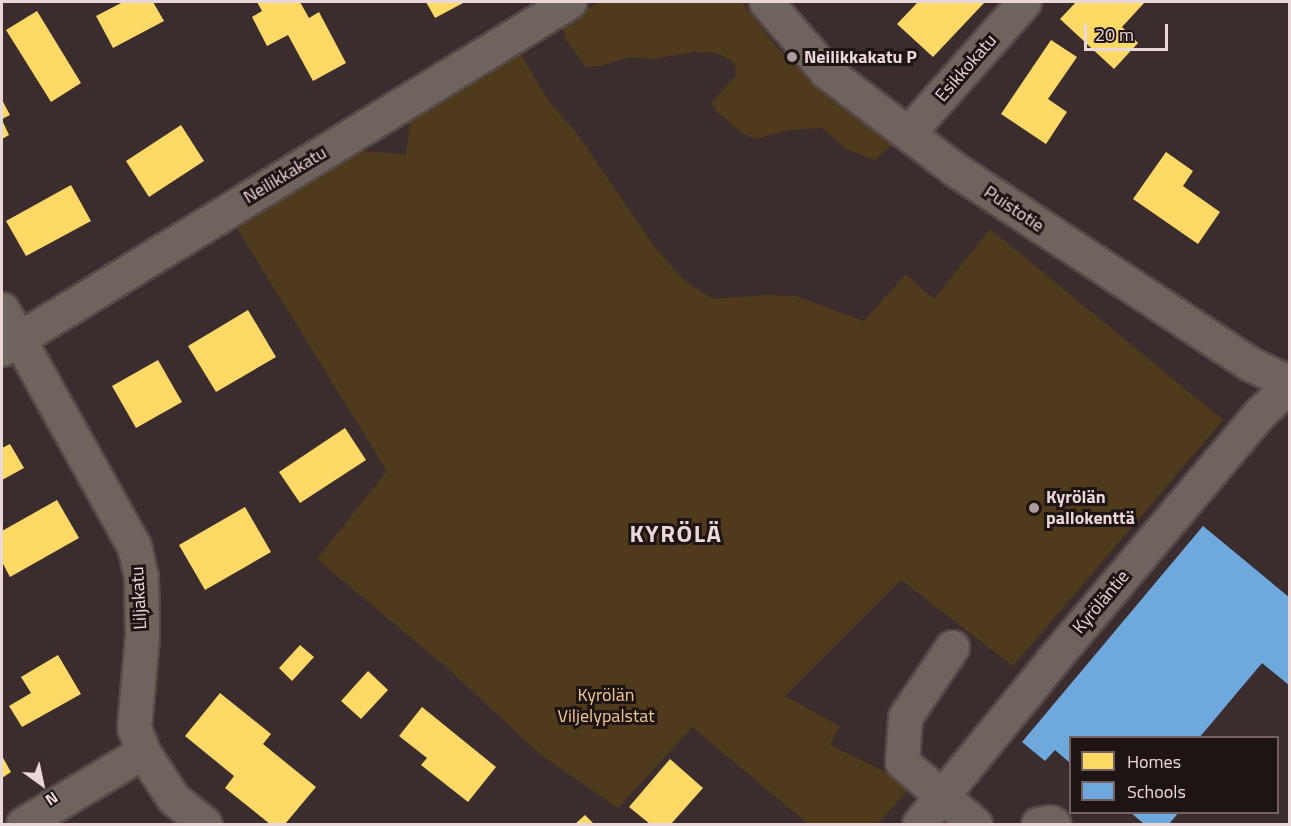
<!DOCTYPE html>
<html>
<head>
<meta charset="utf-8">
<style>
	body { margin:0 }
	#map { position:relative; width:1291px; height:826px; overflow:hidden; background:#3b2d2d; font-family:"Titillium Web",sans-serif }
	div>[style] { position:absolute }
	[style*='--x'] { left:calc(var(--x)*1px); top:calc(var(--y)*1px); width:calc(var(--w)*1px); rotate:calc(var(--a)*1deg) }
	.green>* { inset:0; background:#503a1c }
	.homes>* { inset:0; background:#ffd966 }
	.schools>* { inset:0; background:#6fa8dc }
	.roads { filter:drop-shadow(2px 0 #564949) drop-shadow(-2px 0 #564949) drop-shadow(0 2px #564949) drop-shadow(0 -2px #564949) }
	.minor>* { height:33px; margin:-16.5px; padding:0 16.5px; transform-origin:16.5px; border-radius:16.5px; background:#6f635d }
	.dots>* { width:16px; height:16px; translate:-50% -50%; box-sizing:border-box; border:3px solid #1f1414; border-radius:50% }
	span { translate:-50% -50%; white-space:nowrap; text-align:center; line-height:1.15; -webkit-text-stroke:6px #1f1414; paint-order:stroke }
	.poi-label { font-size:18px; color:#e9d8d7; font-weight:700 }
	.left { translate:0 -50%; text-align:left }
	.street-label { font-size:18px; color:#e9d8d7 }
	.park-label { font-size:18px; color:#f3c98e }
	.district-label { font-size:24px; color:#e9d8d7; font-weight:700; letter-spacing:1.5px }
	.frame { position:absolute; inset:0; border:3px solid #e9d8d7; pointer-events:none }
	.legend { position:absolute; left:1069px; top:736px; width:210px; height:78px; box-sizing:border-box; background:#1f1414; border:2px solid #706262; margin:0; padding:8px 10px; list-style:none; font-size:18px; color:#e9d8d7 }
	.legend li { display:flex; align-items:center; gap:12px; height:30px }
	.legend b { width:30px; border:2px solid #706262 }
	.north { position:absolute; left:12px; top:754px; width:60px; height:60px; -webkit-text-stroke:4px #1f1414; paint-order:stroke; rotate:147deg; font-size:16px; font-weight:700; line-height:24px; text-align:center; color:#e9d8d7 }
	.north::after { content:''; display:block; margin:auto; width:21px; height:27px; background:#e9d8d7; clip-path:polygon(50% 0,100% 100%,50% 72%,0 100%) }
	.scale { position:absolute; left:1084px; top:24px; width:84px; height:27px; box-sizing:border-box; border:3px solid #e9d8d7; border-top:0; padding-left:8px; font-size:18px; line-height:21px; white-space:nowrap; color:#e9d8d7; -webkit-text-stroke:4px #1f1414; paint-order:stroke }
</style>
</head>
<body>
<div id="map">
	<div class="green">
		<i style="clip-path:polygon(601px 2px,742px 2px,775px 45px,819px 87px,892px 144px,875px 160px,847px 149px,822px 128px,789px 130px,756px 139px,742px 133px,718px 113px,711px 103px,736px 75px,735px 63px,717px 53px,694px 52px,654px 59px,629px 57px,601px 66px,586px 67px,565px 38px,562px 22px)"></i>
		<i style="clip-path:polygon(521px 54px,547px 99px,575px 131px,656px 249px,686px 282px,713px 299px,766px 295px,796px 296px,864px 321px,906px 274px,934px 299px,990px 229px,1223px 420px,1013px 666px,901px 580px,785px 696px,840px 726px,830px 745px,912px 785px,878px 824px,808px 824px,692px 727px,618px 808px,541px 755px,445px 666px,317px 559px,387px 471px,235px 225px,355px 150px,406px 155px,411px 116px,500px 58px)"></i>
	</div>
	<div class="homes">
		<i style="clip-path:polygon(123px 2px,153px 2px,164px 21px,113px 48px,96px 16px)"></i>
		<i style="clip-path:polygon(257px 2px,300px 2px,309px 18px,319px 12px,346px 63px,313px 81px,288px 35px,267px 46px,252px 17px,262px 11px)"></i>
		<i style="clip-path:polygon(426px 2px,465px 2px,435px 18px)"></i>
		<i style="clip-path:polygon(918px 2px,985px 2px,933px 57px,897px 24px)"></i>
		<i style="clip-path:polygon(1076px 2px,1145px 2px,1122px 27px,1138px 43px,1114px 69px,1060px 19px)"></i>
		<i style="clip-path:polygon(37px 11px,81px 83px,51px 102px,6px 30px)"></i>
		<i style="clip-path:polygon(1051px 40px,1077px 57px,1048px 99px,1067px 112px,1046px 144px,1001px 114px)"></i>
		<i style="clip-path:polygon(2px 100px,10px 115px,2px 119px)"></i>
		<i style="clip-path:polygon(2px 120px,9px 135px,2px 139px)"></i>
		<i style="clip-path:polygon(181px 125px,204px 161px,149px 197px,126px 161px)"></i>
		<i style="clip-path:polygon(1166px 152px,1193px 171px,1183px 186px,1220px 212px,1198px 244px,1133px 199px)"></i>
		<i style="clip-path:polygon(71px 185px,91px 221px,26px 256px,6px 221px)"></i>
		<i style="clip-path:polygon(248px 310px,276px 357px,216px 392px,188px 346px)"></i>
		<i style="clip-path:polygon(158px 360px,182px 402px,136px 428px,112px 386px)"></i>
		<i style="clip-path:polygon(345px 428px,366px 460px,300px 503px,279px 472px)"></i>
		<i style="clip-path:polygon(10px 444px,24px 468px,2px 480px,2px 448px)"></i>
		<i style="clip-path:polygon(57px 500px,79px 538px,10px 577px,2px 562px,2px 531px)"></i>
		<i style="clip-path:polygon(245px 507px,271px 552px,205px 590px,179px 545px)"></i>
		<i style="clip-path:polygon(300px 645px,314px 657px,292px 681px,279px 668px)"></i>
		<i style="clip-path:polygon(58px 655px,81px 694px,22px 727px,9px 706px,31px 693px,21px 677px)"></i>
		<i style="clip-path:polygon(368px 671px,388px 690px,361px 719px,341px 701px)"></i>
		<i style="clip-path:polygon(220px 693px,271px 734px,263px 744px,316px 787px,285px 824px,270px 824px,225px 788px,234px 776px,185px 736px)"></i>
		<i style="clip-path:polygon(422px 707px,496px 767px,468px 802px,421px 765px,427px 758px,399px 736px)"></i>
		<i style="clip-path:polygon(2px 756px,11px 772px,2px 778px)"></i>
		<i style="clip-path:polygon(670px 759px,703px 788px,671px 824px,650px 824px,629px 807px)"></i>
		<i style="clip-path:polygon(585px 815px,594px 824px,575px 824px)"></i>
	</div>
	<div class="schools">
		<i style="clip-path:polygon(1203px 526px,1290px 598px,1290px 686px,1262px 663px,1199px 738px,1070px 738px,1070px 763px,1055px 750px,1045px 761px,1022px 742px)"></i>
		<i style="clip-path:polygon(1130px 812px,1179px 812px,1169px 824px,1144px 824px)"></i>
	</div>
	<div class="roads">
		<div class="minor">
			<i style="--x:766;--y:2;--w:91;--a:49"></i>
			<i style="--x:826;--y:71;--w:163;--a:37.3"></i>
			<i style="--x:956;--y:170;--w:352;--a:33.4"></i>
			<i style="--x:1250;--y:364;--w:44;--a:25.4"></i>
			<i style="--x:908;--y:133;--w:175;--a:-48.5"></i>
			<i style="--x:2;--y:309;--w:271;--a:60.9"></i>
			<i style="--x:134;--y:546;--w:31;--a:77"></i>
			<i style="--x:141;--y:576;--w:60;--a:89"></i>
			<i style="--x:142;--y:636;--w:92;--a:95"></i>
			<i style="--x:134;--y:728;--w:26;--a:69"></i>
			<i style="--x:143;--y:752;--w:55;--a:56.9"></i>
			<i style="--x:173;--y:798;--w:41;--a:39.1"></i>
			<i style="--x:2;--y:349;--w:665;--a:-31.47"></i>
			<i style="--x:952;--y:647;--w:84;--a:123.9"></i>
			<i style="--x:905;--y:717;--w:45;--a:93.8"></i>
			<i style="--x:902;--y:762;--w:96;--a:40.3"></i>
			<i style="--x:23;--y:824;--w:140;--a:-31"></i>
			<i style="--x:919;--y:824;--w:215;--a:-50.8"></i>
			<i style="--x:1055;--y:657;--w:319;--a:-50"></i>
			<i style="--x:1260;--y:413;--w:41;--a:-43"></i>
			<i style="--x:1038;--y:824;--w:12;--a:-9"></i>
			<i style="--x:1050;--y:822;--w:4;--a:27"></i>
		</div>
	</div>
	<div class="dots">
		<i style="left:792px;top:57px;background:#ac9c9c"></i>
		<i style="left:1034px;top:508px;background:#ac9c9c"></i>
	</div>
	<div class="poi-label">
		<span class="left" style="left:804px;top:57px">Neilikkakatu P</span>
		<span class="left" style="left:1046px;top:508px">Kyrölän<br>pallokenttä</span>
	</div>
	<div class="street-label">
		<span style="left:966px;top:68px;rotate:-49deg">Esikkokatu</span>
		<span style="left:285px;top:175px;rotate:-31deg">Neilikkakatu</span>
		<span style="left:1014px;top:209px;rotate:34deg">Puistotie</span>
		<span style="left:139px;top:598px;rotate:-93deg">Liljakatu</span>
		<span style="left:1101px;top:602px;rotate:-50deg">Kyröläntie</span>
	</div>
	<div class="park-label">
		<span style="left:606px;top:706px">Kyrölän<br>Viljelypalstat</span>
	</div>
	<div class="district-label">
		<span style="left:676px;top:534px">KYRÖLÄ</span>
	</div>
	<div class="frame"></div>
	<ul class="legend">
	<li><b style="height:16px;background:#ffd966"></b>Homes</li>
	<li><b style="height:16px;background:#6fa8dc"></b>Schools</li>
	</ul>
	<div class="north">N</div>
	<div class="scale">20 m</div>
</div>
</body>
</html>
